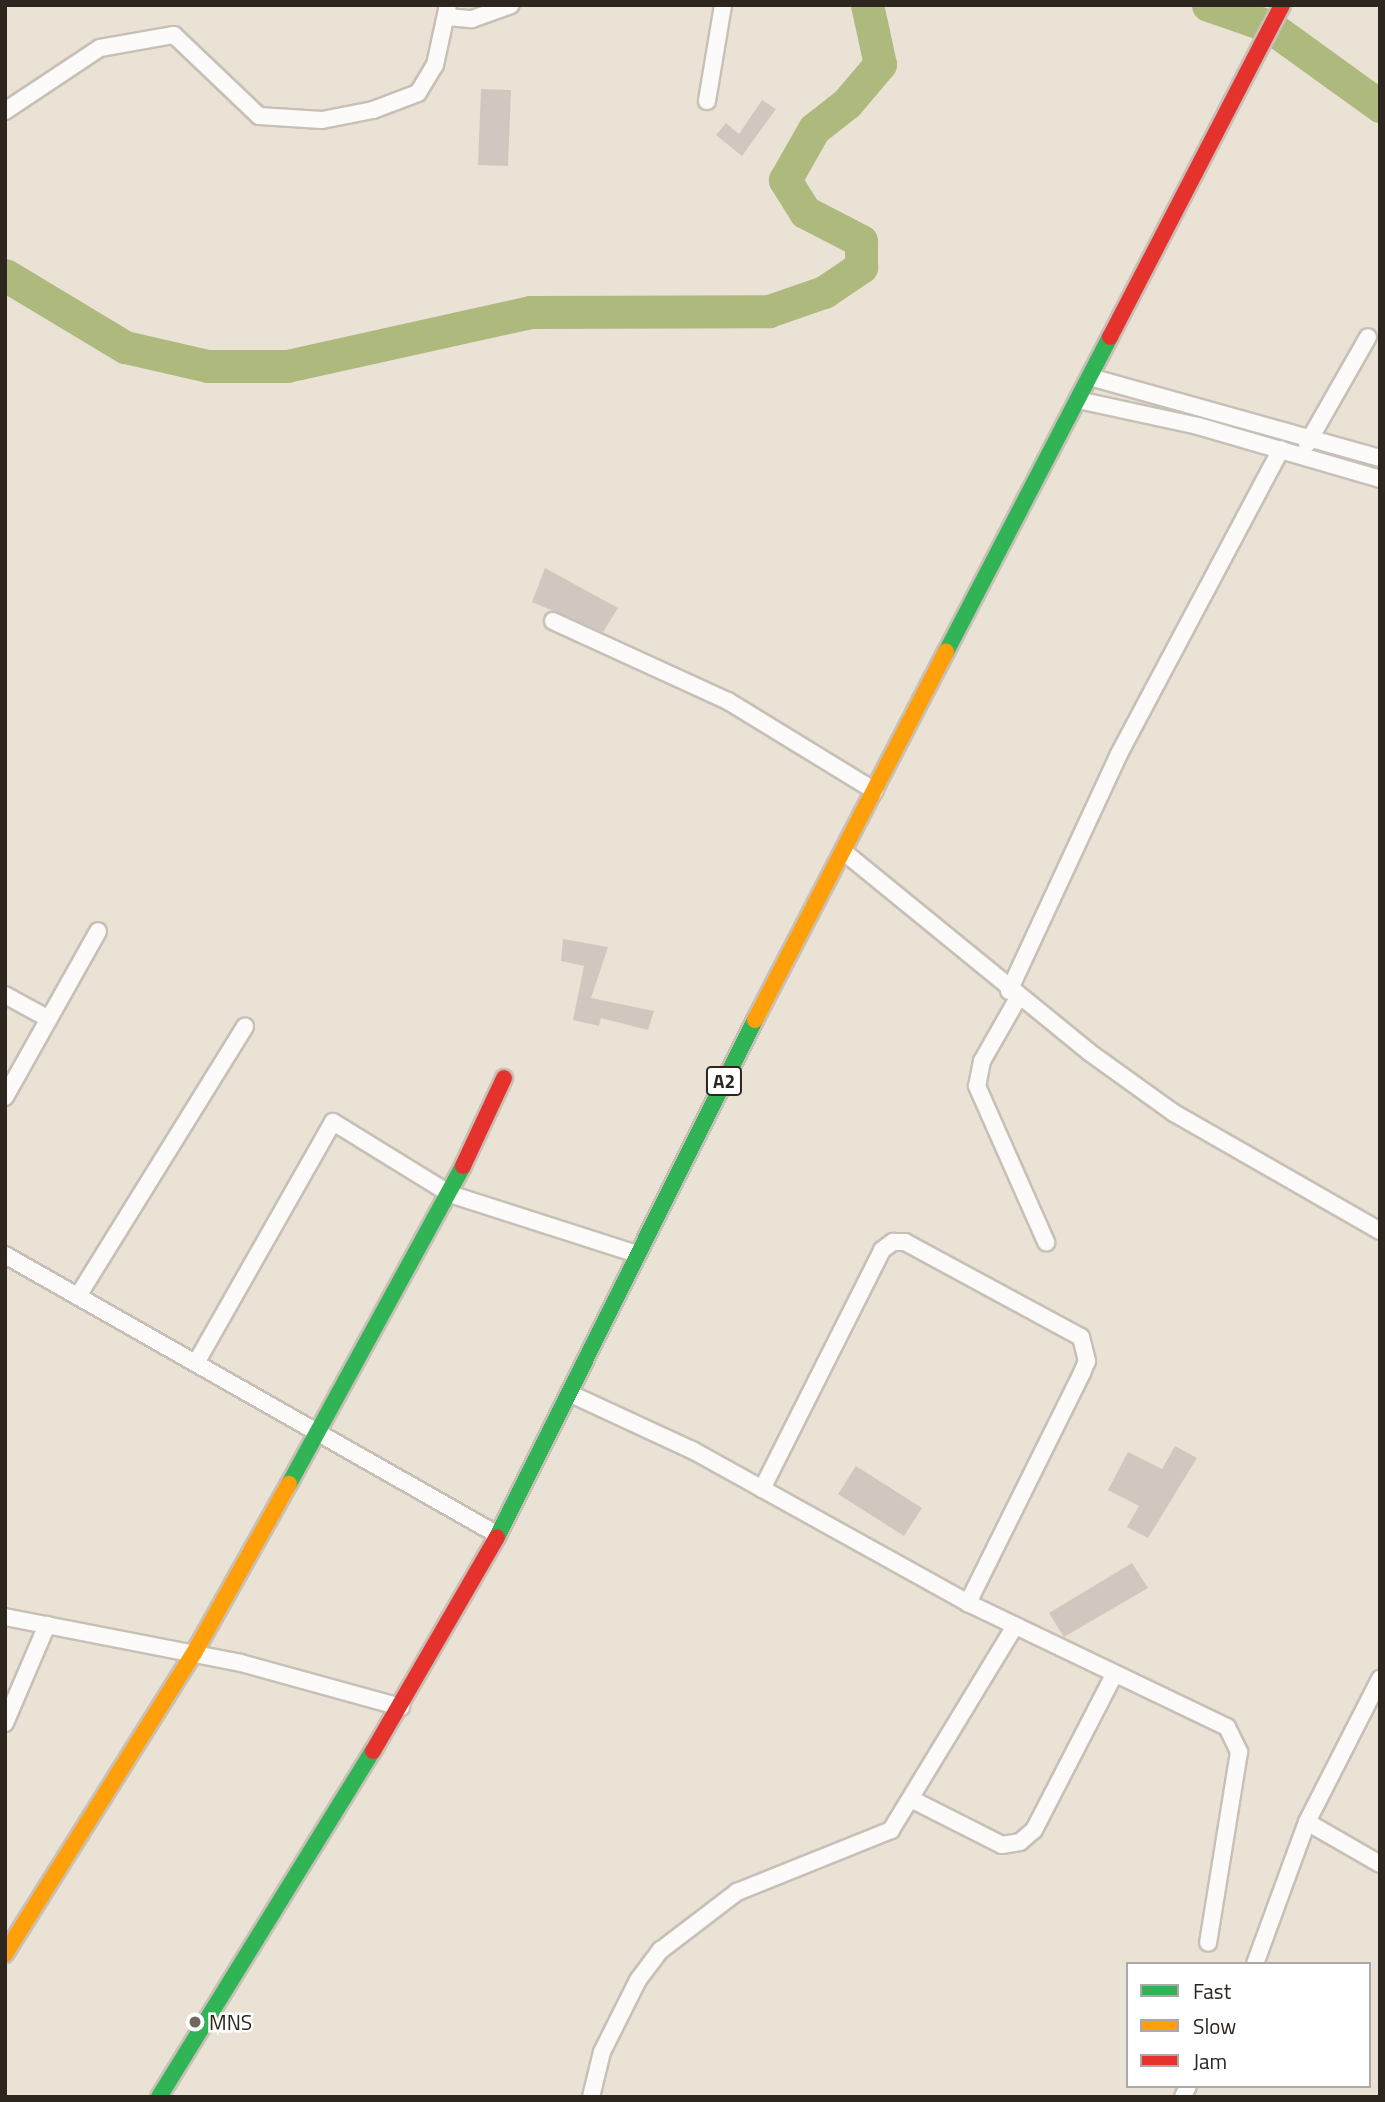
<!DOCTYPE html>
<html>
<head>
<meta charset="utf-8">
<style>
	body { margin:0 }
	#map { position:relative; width:1385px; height:2102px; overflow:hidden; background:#ebe2d6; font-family:"Titillium Web",sans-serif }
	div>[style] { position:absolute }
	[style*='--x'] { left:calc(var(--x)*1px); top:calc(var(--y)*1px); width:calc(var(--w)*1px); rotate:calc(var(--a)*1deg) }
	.river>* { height:33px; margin:-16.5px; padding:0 16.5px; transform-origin:16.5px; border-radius:16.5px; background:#aeb97d }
	.building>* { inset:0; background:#d0c8bf }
	.roads { filter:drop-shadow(2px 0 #c8c0b7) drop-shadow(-2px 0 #c8c0b7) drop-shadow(0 2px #c8c0b7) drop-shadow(0 -2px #c8c0b7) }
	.street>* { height:16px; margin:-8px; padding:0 8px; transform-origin:8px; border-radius:8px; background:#fcfbf9 }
	.fast>* { height:16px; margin:-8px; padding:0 8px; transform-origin:8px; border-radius:8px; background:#30b455 }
	.slow>* { height:16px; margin:-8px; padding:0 8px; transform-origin:8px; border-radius:8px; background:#ff9f0a }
	.jam>* { height:16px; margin:-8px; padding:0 8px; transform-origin:8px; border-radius:8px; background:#e5322d }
	.dots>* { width:19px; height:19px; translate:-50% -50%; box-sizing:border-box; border:4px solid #fff; border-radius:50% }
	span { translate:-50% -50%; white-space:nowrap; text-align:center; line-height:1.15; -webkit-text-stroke:5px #fff; paint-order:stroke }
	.shield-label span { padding:2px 5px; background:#fff; border:2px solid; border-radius:5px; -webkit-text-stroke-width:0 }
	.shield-label { font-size:19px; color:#2c261e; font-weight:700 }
	.poi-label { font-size:21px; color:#2c261e }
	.left { translate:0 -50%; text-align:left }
	.frame { position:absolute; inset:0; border:7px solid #2c261e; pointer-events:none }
	.legend { position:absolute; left:1126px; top:1962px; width:245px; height:126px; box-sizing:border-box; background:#fff; border:2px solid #aba8a5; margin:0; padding:9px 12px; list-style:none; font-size:21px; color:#2c261e }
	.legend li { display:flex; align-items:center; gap:14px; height:35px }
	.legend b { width:35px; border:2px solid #aba8a5 }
</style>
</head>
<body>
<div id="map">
	<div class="river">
		<i style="--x:1208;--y:5;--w:65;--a:19"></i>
		<i style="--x:1269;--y:26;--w:137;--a:35.8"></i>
		<i style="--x:5;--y:275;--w:140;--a:31"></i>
		<i style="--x:125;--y:347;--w:85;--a:12.9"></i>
		<i style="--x:208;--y:366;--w:79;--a:0"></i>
		<i style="--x:287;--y:366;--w:249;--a:-12.5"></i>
		<i style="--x:530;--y:312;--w:239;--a:-0.2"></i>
		<i style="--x:769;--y:311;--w:58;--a:-19.1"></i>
		<i style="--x:824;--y:292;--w:45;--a:-34"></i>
		<i style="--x:861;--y:267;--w:26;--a:-90"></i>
		<i style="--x:861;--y:241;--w:63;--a:-152.6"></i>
		<i style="--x:805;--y:212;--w:38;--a:-122"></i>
		<i style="--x:785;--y:180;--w:59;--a:-60.4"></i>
		<i style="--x:814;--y:129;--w:42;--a:-38.2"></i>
		<i style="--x:847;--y:103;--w:51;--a:-49.8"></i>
		<i style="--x:880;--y:64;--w:60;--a:-102.4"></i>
	</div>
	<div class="building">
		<i style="clip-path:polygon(481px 89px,511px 90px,508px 166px,478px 165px)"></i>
		<i style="clip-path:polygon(762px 100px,776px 109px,742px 156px,716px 135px,726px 123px,739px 134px)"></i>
		<i style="clip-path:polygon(545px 568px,618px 608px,603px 632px,532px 602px)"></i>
		<i style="clip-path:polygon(563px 939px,608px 947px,591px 998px,654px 1011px,648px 1030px,601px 1018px,599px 1026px,573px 1020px,584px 966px,561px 961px)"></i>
		<i style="clip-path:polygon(1175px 1446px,1197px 1458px,1148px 1538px,1127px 1527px,1139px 1506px,1108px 1490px,1128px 1452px,1162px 1469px)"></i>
		<i style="clip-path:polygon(856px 1466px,922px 1508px,904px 1536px,838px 1494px)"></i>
		<i style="clip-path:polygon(1132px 1563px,1148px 1588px,1064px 1637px,1049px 1613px)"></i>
	</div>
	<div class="roads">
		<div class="street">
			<i style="--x:447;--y:17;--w:25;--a:5"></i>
			<i style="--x:472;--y:19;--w:41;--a:-19.7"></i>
			<i style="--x:707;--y:101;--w:97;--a:-80.5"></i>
			<i style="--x:5;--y:111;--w:114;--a:-33.6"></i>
			<i style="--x:100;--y:48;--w:75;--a:-10"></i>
			<i style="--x:174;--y:35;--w:117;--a:43.6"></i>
			<i style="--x:259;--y:116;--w:63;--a:3.6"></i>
			<i style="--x:322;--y:120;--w:52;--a:-11.1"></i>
			<i style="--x:373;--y:110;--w:48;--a:-20.7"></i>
			<i style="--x:418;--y:93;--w:33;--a:-59"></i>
			<i style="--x:435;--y:65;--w:61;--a:-77.8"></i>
			<i style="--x:1090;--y:377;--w:301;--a:15.6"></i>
			<i style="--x:1078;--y:400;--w:123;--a:12.2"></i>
			<i style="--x:1198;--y:426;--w:190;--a:16.2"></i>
			<i style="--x:1307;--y:444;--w:123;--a:-60.3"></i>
			<i style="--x:553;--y:621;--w:192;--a:24.6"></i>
			<i style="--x:728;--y:701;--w:172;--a:31.5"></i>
			<i style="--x:844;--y:852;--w:316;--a:39.2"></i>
			<i style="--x:1089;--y:1052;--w:105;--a:35.7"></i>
			<i style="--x:1174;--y:1113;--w:237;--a:29.8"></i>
			<i style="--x:1009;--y:991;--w:261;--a:-65.1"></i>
			<i style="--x:1119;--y:754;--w:345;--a:-62"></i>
			<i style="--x:5;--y:995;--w:50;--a:28.6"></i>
			<i style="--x:1018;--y:998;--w:73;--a:119.7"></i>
			<i style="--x:982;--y:1061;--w:25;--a:101"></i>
			<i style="--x:977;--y:1086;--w:171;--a:66.1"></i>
			<i style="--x:5;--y:1097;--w:190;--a:-60.7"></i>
			<i style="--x:5;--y:1255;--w:567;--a:29.59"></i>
			<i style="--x:78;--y:1296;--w:317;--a:-58.2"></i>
			<i style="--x:196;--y:1363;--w:277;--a:-60.4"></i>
			<i style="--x:333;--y:1122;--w:137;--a:31.6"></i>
			<i style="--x:450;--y:1194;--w:196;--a:17.8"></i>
			<i style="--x:569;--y:1393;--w:136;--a:24.9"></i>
			<i style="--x:692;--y:1450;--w:316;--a:29"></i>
			<i style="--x:968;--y:1603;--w:287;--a:25.6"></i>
			<i style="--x:1227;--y:1727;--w:28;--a:64"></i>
			<i style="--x:1239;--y:1752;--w:193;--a:99.2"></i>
			<i style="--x:762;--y:1489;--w:267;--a:-63.3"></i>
			<i style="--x:882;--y:1250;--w:14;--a:-36"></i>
			<i style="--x:893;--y:1242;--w:12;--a:0"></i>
			<i style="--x:905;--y:1242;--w:200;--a:28.4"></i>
			<i style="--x:1081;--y:1337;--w:25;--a:76"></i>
			<i style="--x:1087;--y:1361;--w:13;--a:113"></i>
			<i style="--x:1082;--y:1373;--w:257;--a:116.4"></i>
			<i style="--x:5;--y:1617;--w:240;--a:11"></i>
			<i style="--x:241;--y:1663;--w:166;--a:15.4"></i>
			<i style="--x:5;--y:1723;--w:107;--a:-66.8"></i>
			<i style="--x:911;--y:1799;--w:102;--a:26.8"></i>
			<i style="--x:1002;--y:1845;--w:18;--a:-9"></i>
			<i style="--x:1020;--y:1842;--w:18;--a:-41"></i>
			<i style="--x:1034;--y:1830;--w:174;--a:-62.7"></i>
			<i style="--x:1307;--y:1822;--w:84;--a:29.9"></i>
			<i style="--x:1255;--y:1964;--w:151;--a:-69.9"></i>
			<i style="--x:1307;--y:1822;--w:161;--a:-63"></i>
			<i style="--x:591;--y:2097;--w:46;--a:-76.3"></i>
			<i style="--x:602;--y:2052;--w:80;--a:-63.4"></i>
			<i style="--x:638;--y:1980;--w:38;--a:-53"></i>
			<i style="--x:661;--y:1950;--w:96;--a:-37.3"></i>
			<i style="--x:737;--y:1892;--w:166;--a:-21.9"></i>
			<i style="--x:891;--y:1830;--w:239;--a:-58.7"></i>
			<i style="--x:1183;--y:2097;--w:12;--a:-66"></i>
		</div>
		<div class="fast">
			<i style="--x:946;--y:652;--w:355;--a:-62.5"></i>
			<i style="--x:289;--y:1484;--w:362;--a:-61.3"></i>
			<i style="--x:497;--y:1537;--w:578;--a:-63.48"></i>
			<i style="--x:159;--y:2097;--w:407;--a:-58.3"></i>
		</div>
		<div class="slow">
			<i style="--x:755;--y:1020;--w:415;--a:-62.6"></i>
			<i style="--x:5;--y:1954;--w:355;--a:-57.9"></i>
			<i style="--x:194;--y:1653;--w:194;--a:-60.7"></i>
		</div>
		<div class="jam">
			<i style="--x:1110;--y:337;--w:374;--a:-62.6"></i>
			<i style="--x:463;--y:1166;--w:97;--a:-65"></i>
			<i style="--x:373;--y:1751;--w:247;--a:-59.9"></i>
		</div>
	</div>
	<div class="dots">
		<i style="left:195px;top:2022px;background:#6f685e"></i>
	</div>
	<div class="shield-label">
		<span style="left:724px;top:1081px">A2</span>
	</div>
	<div class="poi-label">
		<span class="left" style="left:209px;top:2022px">MNS</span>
	</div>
	<div class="frame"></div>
	<ul class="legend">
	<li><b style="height:9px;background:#30b455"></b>Fast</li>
	<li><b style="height:9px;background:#ff9f0a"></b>Slow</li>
	<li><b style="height:9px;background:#e5322d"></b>Jam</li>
	</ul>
</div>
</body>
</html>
